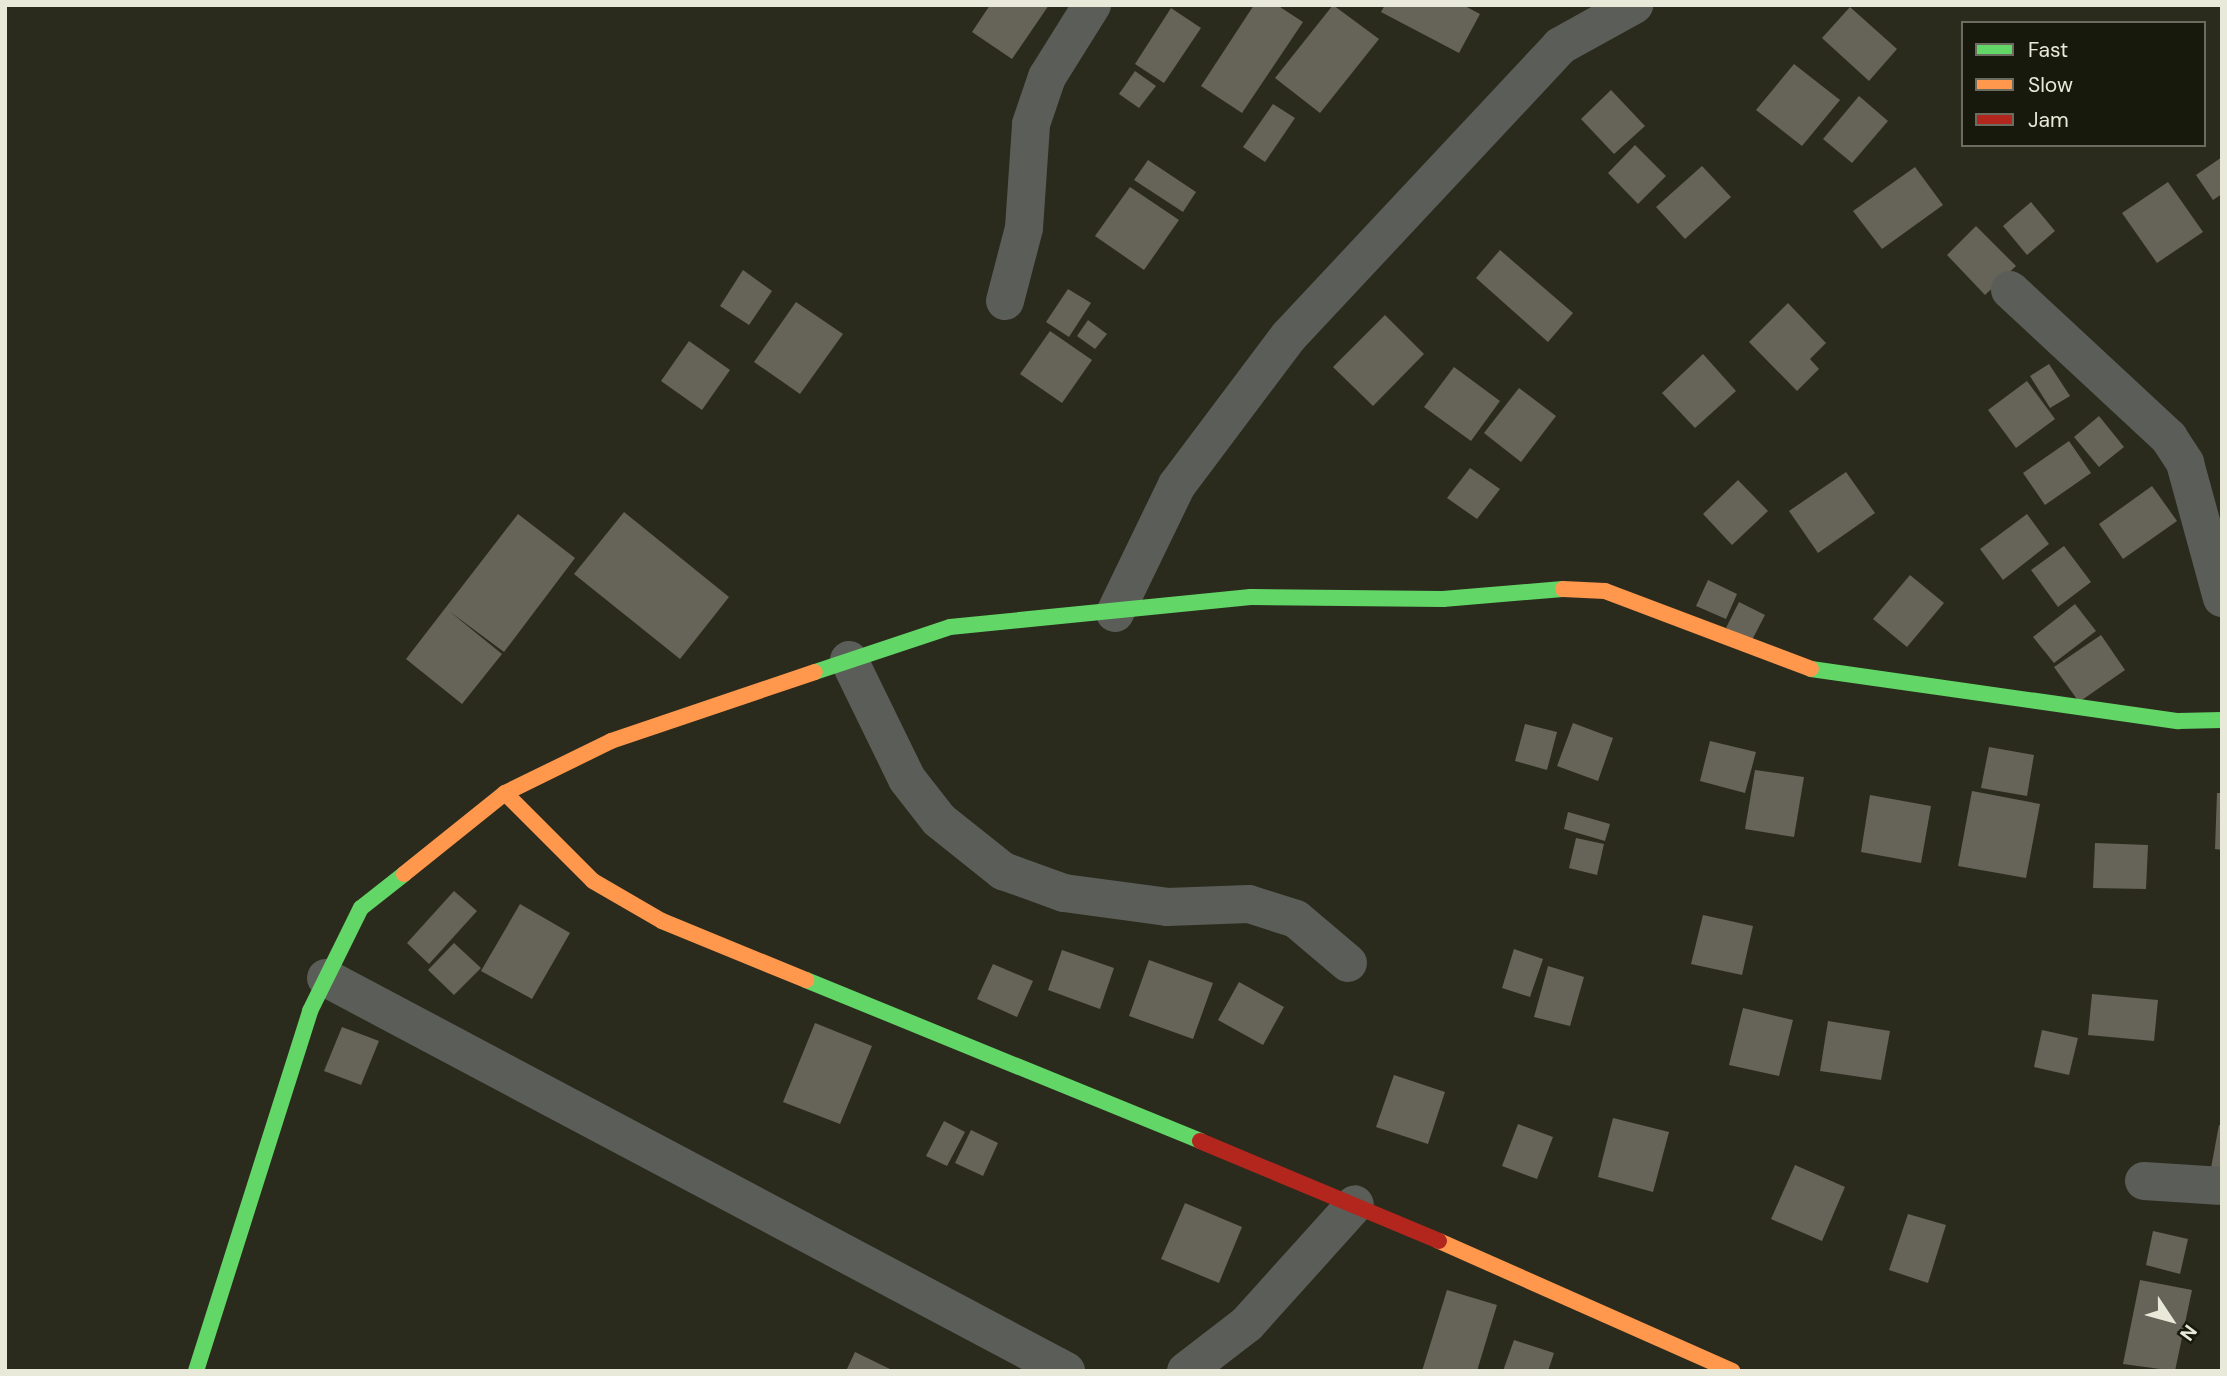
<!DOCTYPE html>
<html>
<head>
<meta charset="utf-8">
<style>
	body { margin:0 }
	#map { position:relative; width:2227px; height:1376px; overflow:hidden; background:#2b2b1d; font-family:"DM Sans",sans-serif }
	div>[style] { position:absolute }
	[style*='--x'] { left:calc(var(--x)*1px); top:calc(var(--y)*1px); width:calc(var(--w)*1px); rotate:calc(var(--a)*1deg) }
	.building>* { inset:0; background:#666358 }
	.street>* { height:38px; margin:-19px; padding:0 19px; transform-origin:19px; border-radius:19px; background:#5b5d58 }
	.fast>* { height:16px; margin:-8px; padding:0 8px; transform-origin:8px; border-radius:8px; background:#63d668 }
	.slow>* { height:16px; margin:-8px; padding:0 8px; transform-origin:8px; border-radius:8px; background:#ff974d }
	.jam>* { height:16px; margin:-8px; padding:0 8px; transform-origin:8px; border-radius:8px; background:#b3261e }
	span { translate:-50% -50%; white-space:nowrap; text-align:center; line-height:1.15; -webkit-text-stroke:7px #18190d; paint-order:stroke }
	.frame { position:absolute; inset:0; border:7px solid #e8e9d9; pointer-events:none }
	.legend { position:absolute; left:1961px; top:21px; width:245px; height:126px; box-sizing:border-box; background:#18190d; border:2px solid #6b6c5f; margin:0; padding:9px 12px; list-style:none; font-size:21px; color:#e8e9d9 }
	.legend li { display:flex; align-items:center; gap:14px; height:35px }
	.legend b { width:35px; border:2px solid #6b6c5f }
	.north { position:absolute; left:2136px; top:1285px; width:70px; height:70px; -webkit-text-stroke:5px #18190d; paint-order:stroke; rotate:126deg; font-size:19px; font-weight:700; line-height:28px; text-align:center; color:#e8e9d9 }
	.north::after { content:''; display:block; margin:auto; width:24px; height:32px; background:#e8e9d9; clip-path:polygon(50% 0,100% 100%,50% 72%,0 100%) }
</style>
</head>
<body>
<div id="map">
	<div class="building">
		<i style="clip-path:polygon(990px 5px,1049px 5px,1012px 59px,972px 32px)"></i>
		<i style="clip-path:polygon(1254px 5px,1277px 5px,1303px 22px,1242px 113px,1201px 86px)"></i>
		<i style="clip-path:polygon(1333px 5px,1379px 39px,1320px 113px,1275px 78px)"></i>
		<i style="clip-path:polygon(1385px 5px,1463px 5px,1480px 14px,1459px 53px,1381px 12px)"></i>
		<i style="clip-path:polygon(1850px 7px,1897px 49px,1869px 81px,1822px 38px)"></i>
		<i style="clip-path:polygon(1171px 8px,1201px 28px,1164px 83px,1135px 64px)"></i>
		<i style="clip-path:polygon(1794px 64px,1840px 100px,1802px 146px,1756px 110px)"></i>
		<i style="clip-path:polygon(1135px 71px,1156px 86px,1139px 108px,1119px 94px)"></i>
		<i style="clip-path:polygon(1611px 90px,1645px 126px,1614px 154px,1581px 119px)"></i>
		<i style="clip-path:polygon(1859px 96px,1888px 121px,1852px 163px,1823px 139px)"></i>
		<i style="clip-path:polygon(1273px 104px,1295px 118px,1265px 162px,1243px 147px)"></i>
		<i style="clip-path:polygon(1635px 145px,1666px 176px,1638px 204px,1608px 173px)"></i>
		<i style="clip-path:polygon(2222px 157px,2222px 194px,2213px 200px,2196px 175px)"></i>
		<i style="clip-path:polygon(1148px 160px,1196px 192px,1183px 212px,1134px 180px)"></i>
		<i style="clip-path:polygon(1702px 166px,1731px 197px,1685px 239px,1656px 207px)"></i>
		<i style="clip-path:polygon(1915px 167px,1943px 205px,1882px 249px,1853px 211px)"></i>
		<i style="clip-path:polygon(2168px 182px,2203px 232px,2157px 263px,2122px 213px)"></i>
		<i style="clip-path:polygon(1130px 187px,1179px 220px,1144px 270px,1095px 236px)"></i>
		<i style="clip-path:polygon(2031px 202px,2055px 231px,2027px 255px,2003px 226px)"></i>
		<i style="clip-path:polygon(1976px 226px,2016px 266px,1985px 295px,1947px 255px)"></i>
		<i style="clip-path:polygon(1500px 250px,1573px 313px,1548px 342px,1476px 278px)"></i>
		<i style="clip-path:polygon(743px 270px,772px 291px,749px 325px,720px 306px)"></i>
		<i style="clip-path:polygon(1068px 289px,1091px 303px,1069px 337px,1046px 322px)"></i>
		<i style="clip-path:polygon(796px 302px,843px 334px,800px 394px,754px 362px)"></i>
		<i style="clip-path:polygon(1788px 303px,1826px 343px,1810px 359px,1819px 369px,1797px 391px,1749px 342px)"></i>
		<i style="clip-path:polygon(1385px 315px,1424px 354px,1373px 406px,1333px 367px)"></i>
		<i style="clip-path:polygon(1088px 320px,1107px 334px,1095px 349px,1077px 336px)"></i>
		<i style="clip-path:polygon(1050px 331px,1092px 360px,1062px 403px,1020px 374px)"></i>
		<i style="clip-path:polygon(689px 341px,730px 370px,702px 410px,661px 381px)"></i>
		<i style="clip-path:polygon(1703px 354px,1736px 391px,1695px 428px,1662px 393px)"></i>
		<i style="clip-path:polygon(2049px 364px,2070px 396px,2050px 408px,2030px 376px)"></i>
		<i style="clip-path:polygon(1454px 367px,1500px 401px,1471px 441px,1424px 407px)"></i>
		<i style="clip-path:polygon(2027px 381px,2055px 419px,2016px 448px,1988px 410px)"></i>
		<i style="clip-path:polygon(1519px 388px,1556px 416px,1521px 462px,1484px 433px)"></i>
		<i style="clip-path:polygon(2099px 416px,2124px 447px,2099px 467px,2074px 437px)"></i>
		<i style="clip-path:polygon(2069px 441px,2091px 473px,2045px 505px,2023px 473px)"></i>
		<i style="clip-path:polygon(1470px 468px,1500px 489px,1477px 519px,1447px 498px)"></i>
		<i style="clip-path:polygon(1846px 472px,1875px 513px,1818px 553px,1789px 511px)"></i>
		<i style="clip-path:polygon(1738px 480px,1768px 511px,1732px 545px,1703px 514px)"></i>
		<i style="clip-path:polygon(2152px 486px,2177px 521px,2123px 559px,2099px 524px)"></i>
		<i style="clip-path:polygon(624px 512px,729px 597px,680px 659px,574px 574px)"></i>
		<i style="clip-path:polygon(518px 514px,575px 558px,504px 652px,449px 611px,502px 654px,462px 704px,406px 659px)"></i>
		<i style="clip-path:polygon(2027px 514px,2049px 544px,2003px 580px,1980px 549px)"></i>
		<i style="clip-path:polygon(2064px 546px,2091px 582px,2058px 607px,2031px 570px)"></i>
		<i style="clip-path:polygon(1910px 575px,1944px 603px,1907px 647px,1873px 619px)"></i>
		<i style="clip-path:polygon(1708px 580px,1737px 594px,1726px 619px,1696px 606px)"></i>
		<i style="clip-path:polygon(1739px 602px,1765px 615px,1752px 640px,1726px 628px)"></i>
		<i style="clip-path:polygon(2075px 604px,2096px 631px,2054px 663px,2033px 637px)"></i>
		<i style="clip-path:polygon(2101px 635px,2125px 670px,2079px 702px,2054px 667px)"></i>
		<i style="clip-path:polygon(1573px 723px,1613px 738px,1598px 781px,1557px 766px)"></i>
		<i style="clip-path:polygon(1525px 724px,1557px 732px,1547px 770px,1515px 761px)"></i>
		<i style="clip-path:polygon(1710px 741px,1756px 752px,1745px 793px,1700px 781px)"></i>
		<i style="clip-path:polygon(1989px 747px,2034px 755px,2027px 796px,1981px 788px)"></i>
		<i style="clip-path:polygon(1755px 770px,1804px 777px,1794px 837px,1745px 829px)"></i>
		<i style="clip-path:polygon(1972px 791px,2040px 804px,2026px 878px,1958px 866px)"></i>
		<i style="clip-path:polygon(2217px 793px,2222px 793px,2222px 850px,2215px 849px)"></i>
		<i style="clip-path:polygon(1870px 795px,1931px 806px,1921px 863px,1861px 852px)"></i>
		<i style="clip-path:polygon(1568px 812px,1610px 824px,1605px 841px,1564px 829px)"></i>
		<i style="clip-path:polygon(1576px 838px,1604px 844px,1597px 875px,1569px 868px)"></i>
		<i style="clip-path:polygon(2095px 843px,2148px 845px,2146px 889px,2093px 888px)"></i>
		<i style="clip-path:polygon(454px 891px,477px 911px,429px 964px,407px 943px)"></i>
		<i style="clip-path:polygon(520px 904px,570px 933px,532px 999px,481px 971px)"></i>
		<i style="clip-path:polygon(1703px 915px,1753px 926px,1742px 975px,1691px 964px)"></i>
		<i style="clip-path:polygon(454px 943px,481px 968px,454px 995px,428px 970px)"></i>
		<i style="clip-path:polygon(1514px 949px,1543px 959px,1530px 997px,1502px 988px)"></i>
		<i style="clip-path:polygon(1062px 950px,1114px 968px,1100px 1009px,1048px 990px)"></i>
		<i style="clip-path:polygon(1149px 960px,1213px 983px,1193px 1039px,1129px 1016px)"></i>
		<i style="clip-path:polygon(993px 964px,1033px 981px,1017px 1017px,977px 999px)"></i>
		<i style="clip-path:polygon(1548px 966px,1584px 977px,1570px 1026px,1534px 1017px)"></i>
		<i style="clip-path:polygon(1239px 982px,1284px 1007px,1263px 1045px,1218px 1020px)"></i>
		<i style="clip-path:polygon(2092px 994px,2158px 1000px,2154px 1041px,2088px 1035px)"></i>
		<i style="clip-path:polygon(1743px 1008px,1793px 1020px,1779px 1076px,1729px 1065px)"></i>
		<i style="clip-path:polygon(1828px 1021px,1890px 1031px,1881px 1080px,1820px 1071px)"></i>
		<i style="clip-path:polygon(815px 1023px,872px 1046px,840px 1124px,783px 1102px)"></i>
		<i style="clip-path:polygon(342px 1027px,379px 1041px,361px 1085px,324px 1071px)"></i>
		<i style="clip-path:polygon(2042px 1030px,2078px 1038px,2069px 1075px,2034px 1067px)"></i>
		<i style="clip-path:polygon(1394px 1075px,1445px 1092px,1428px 1144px,1376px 1127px)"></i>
		<i style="clip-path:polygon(1613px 1118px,1669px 1132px,1653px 1192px,1598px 1177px)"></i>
		<i style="clip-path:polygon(944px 1121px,965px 1132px,947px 1166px,926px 1156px)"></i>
		<i style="clip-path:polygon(1518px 1124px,1553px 1137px,1537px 1179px,1502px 1166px)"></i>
		<i style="clip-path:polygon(2219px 1125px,2222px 1125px,2222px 1170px,2211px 1168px)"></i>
		<i style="clip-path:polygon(971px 1130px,998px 1143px,983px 1176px,955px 1163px)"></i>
		<i style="clip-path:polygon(1795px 1165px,1845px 1187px,1822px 1241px,1771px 1219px)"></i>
		<i style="clip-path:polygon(1185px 1203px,1242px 1227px,1219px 1283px,1161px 1259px)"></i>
		<i style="clip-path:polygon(1908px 1214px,1946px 1225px,1928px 1283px,1889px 1270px)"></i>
		<i style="clip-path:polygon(2153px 1231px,2188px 1239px,2180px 1274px,2146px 1265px)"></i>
		<i style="clip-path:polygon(2140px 1280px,2192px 1290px,2175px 1371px,2123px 1364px)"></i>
		<i style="clip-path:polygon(1447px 1290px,1497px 1305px,1477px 1371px,1422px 1371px)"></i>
		<i style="clip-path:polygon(1514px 1340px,1554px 1353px,1548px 1371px,1503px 1371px)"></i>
		<i style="clip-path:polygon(855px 1352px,894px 1371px,846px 1371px)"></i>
	</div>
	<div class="street">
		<i style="--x:2010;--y:290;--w:217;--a:42.9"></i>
		<i style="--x:2169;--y:438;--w:30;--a:57"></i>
		<i style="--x:2185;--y:463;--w:140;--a:74.7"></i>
		<i style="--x:1005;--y:301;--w:75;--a:-75.4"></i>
		<i style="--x:1024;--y:228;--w:104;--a:-86.1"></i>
		<i style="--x:1031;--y:124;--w:50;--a:-71.2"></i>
		<i style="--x:1047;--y:77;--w:85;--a:-58"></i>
		<i style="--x:1115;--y:613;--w:142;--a:-64.2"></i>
		<i style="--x:1177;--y:485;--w:186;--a:-53.1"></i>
		<i style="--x:1289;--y:336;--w:397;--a:-46.9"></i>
		<i style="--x:1560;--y:46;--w:85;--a:-29"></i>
		<i style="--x:849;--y:660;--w:132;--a:64"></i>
		<i style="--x:907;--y:779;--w:52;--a:52"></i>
		<i style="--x:939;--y:820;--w:82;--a:38.6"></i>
		<i style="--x:1003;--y:871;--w:65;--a:19.8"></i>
		<i style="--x:1064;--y:893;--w:104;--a:7.7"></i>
		<i style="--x:1167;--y:907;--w:82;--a:-2.1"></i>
		<i style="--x:1249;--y:904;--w:49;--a:17.7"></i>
		<i style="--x:1296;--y:919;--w:68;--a:40.2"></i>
		<i style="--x:326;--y:978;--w:838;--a:27.97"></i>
		<i style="--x:2144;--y:1181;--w:78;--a:3.7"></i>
		<i style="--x:1186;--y:1371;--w:77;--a:-37.6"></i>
		<i style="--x:1247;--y:1324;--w:161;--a:-48"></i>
	</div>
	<div class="fast">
		<i style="--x:1811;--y:669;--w:371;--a:8.1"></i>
		<i style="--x:2178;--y:721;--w:44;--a:-1.3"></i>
		<i style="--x:815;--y:672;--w:142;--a:-18.4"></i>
		<i style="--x:950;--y:627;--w:302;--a:-5.7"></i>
		<i style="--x:1251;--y:597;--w:192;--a:0.6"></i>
		<i style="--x:1443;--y:599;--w:120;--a:-4.8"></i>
		<i style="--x:806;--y:980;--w:426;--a:22.2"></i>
		<i style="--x:196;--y:1371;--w:378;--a:-72.4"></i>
		<i style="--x:310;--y:1011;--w:115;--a:-63.7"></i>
		<i style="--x:361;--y:908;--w:55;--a:-38.3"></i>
	</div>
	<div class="slow">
		<i style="--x:1563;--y:589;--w:42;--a:2.7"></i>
		<i style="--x:1605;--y:591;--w:220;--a:20.7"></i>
		<i style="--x:505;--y:793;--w:124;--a:45"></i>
		<i style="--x:593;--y:881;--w:80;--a:30.1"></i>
		<i style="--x:662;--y:921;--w:156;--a:22.3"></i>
		<i style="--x:404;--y:874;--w:129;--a:-38.7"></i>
		<i style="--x:505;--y:793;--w:118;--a:-26.1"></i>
		<i style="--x:611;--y:741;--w:215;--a:-18.7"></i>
		<i style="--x:1439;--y:1241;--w:321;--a:23.9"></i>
	</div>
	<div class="jam">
		<i style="--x:1200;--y:1141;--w:259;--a:22.7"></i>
	</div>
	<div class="frame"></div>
	<ul class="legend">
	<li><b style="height:9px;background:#63d668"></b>Fast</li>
	<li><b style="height:9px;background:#ff974d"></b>Slow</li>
	<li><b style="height:9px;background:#b3261e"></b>Jam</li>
	</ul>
	<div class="north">N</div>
</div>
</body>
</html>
